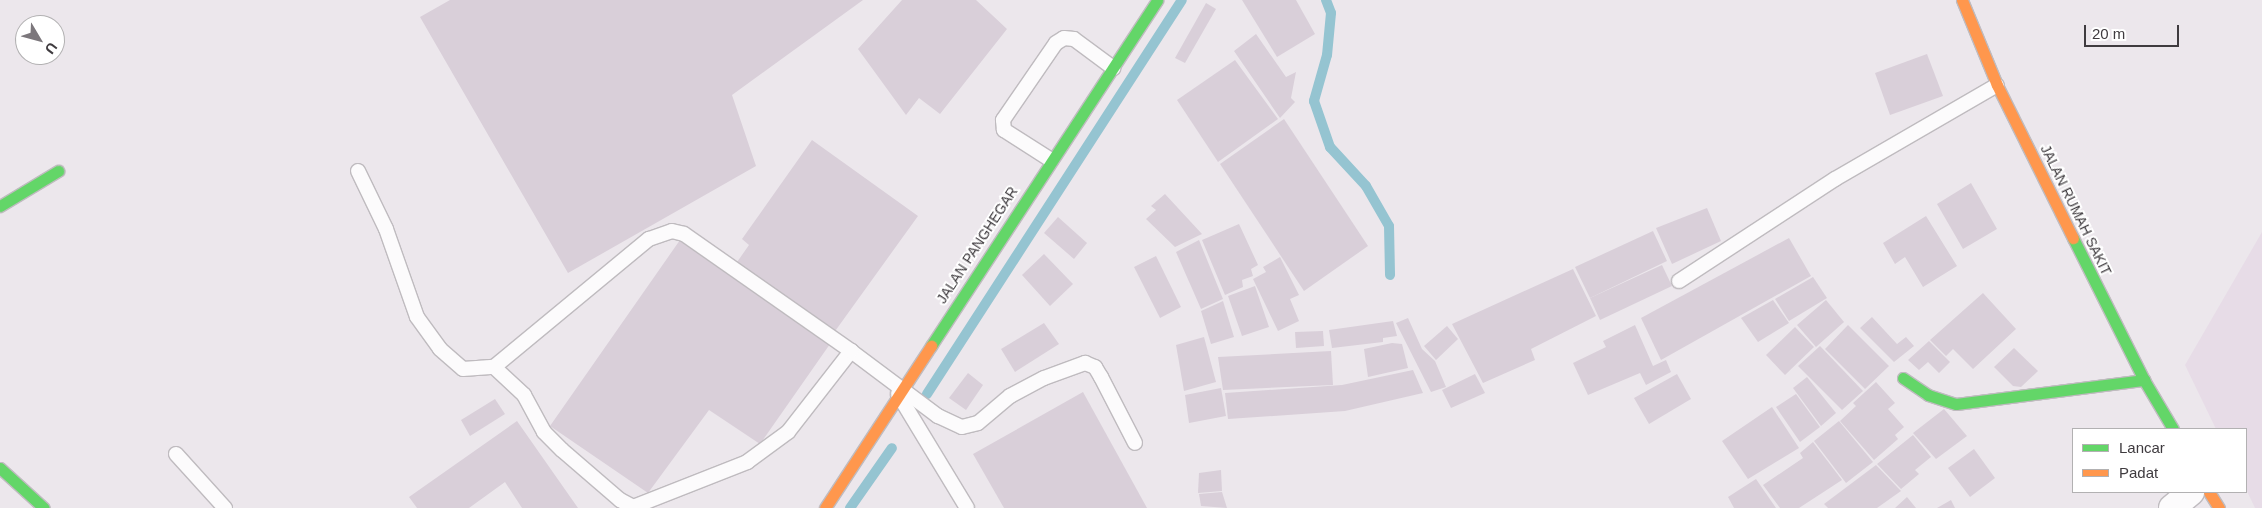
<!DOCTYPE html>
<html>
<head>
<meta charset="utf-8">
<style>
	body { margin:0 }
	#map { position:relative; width:2262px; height:508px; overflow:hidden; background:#ece7ec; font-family:Helvetica,sans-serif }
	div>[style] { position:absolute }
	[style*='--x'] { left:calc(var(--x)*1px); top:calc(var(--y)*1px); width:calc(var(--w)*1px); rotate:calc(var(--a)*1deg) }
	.built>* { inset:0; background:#e7dce7 }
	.stream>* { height:10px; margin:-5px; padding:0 5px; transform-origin:5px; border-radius:5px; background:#95c4d1 }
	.building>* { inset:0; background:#d9cfd9 }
	.roads { filter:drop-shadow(1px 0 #bfbbbf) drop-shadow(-1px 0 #bfbbbf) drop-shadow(0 1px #bfbbbf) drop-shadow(0 -1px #bfbbbf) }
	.lane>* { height:14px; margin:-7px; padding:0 7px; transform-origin:7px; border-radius:7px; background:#fcfbfc }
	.street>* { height:26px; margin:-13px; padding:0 13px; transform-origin:13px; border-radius:13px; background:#fcfbfc }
	.fast>* { height:11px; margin:-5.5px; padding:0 5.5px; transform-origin:5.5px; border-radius:5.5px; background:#63d668 }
	.slow>* { height:11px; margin:-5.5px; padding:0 5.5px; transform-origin:5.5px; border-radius:5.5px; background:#ff974d }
	span { translate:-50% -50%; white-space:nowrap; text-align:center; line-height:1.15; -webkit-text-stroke:4px #fff; paint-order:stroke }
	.street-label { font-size:14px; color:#3f3b3f }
	.legend { position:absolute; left:2072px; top:428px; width:175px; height:65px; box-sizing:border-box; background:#fff; border:1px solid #b2b1b2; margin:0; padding:6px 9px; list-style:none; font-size:15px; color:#3f3b3f }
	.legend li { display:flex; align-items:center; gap:10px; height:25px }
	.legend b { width:25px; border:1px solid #b2b1b2 }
	.north { position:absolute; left:15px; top:15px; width:50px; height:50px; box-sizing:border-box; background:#fff; border:1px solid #b2b1b2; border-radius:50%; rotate:127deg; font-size:14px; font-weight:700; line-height:20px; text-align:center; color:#3f3b3f }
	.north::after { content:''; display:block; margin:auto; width:18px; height:22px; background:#7c777c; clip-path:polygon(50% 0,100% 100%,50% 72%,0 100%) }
	.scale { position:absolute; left:2084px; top:25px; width:95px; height:22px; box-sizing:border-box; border:2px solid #3f3b3f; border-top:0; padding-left:6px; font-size:15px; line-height:18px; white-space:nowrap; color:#3f3b3f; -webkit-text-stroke:4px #fff; paint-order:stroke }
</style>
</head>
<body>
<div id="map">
	<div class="built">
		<i style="clip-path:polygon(2262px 232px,2262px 508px,2255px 508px,2246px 489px,2246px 429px,2216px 429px,2185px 365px)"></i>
	</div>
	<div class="stream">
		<i style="--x:1326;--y:0;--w:14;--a:69"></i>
		<i style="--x:1331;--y:13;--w:42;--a:95.4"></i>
		<i style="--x:1327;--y:55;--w:48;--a:105.8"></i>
		<i style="--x:1314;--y:101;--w:49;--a:70.8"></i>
		<i style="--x:1330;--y:147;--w:53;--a:47.3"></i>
		<i style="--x:1366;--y:186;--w:46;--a:60.1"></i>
		<i style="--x:1389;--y:226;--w:49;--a:88.8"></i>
		<i style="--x:927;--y:394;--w:469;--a:-57.1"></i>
		<i style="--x:850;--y:508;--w:73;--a:-55"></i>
	</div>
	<div class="building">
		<i style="clip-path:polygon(450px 0,863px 0,732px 95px,756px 166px,568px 273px,420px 17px)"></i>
		<i style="clip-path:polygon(902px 0,976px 0,1007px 29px,940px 114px,919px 98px,906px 115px,858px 49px)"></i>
		<i style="clip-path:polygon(1242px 0,1296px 0,1315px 34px,1277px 57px)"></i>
		<i style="clip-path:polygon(1206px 3px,1216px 9px,1185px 63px,1175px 58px)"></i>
		<i style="clip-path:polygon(1256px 34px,1286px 77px,1296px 72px,1291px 98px,1295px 102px,1280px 118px,1234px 51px)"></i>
		<i style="clip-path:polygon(1927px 54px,1943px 96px,1890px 115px,1875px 73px)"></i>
		<i style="clip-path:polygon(1235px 60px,1278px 119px,1218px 162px,1177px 100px)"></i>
		<i style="clip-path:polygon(1284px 119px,1368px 246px,1304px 291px,1220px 164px)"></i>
		<i style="clip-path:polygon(812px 140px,918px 216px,833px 334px,735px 265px,749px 245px,742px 239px)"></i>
		<i style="clip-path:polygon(1971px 183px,1997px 229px,1963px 249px,1937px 204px)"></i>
		<i style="clip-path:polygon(1165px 194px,1202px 234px,1175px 247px,1146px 219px,1156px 210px,1151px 206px)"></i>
		<i style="clip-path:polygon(1707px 208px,1721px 241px,1672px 264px,1656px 228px)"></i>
		<i style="clip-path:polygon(1926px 216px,1957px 266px,1923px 287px,1905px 257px,1895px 264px,1883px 243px)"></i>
		<i style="clip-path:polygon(1058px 217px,1087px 243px,1074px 259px,1044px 233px)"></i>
		<i style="clip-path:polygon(1239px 224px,1258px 265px,1251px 269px,1253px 276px,1242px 280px,1243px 287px,1225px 295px,1202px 240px)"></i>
		<i style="clip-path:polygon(1653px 231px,1667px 261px,1590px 298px,1575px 267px)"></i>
		<i style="clip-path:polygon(1789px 238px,1811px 276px,1661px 360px,1641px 318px)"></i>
		<i style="clip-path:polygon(680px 240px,830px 344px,760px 444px,709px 410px,648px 493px,550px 426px)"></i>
		<i style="clip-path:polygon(1199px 240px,1223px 299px,1201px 309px,1176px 252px)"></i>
		<i style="clip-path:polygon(1044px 254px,1073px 284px,1050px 306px,1022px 275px)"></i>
		<i style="clip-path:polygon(1156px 256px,1181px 307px,1160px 318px,1134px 267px)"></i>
		<i style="clip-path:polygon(1280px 257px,1299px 295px,1290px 299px,1299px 321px,1278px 331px,1253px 279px,1266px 272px,1263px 267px)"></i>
		<i style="clip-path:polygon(1662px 265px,1672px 286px,1600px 320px,1590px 298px)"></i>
		<i style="clip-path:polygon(1573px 269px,1596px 316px,1531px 349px,1535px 360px,1483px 383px,1452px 324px)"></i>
		<i style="clip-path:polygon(1813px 277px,1827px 298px,1789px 321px,1775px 299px)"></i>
		<i style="clip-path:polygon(1255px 286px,1269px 327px,1242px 336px,1228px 296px)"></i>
		<i style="clip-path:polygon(1983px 293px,2016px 329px,1973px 369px,1953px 349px,1946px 356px,1930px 340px)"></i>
		<i style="clip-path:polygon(1773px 300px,1789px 323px,1758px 342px,1741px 318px)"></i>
		<i style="clip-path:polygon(1826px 300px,1844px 322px,1816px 347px,1797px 325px)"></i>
		<i style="clip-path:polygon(1223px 301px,1234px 337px,1211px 344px,1201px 311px)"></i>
		<i style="clip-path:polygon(1872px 317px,1897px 344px,1906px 337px,1914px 346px,1894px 362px,1860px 328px)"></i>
		<i style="clip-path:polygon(1408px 318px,1422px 349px,1435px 361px,1446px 387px,1431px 392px,1396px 323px)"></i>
		<i style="clip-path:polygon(1393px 321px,1397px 336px,1383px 338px,1383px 342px,1332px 348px,1329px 330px)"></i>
		<i style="clip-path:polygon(1044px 323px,1059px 344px,1015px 372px,1001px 349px)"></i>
		<i style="clip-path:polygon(1635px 325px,1653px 366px,1666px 360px,1671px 372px,1646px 385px,1640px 373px,1588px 395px,1573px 363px,1606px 347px,1603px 341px)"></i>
		<i style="clip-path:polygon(1848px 325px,1889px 366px,1865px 389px,1825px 349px)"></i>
		<i style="clip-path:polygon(1447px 326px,1458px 339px,1436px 360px,1424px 346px)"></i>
		<i style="clip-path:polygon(1795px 327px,1814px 347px,1785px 375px,1766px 355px)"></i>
		<i style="clip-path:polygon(1323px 331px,1324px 346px,1296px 348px,1295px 332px)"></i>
		<i style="clip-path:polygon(1204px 337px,1216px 382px,1184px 391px,1176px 345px)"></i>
		<i style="clip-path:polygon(1929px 341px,1950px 362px,1939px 373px,1928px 362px,1919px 370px,1908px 360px)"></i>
		<i style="clip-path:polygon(1392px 343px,1402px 344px,1408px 368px,1368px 377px,1364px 349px)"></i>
		<i style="clip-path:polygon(1820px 346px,1863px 391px,1842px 410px,1798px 366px)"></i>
		<i style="clip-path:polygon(2014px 348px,2038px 371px,2021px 387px,2013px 386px,1994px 367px)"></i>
		<i style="clip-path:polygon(1331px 351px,1333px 385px,1223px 390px,1218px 357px)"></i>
		<i style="clip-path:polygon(1413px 370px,1423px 393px,1345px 411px,1228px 419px,1225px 393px,1342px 385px)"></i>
		<i style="clip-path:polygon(968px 373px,983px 385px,966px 410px,949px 398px)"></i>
		<i style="clip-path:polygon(1475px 374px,1485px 393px,1451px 408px,1442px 390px)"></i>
		<i style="clip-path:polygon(1677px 374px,1691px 399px,1649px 424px,1634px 398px)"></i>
		<i style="clip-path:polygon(1807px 377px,1836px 413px,1821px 426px,1793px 388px)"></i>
		<i style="clip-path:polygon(1876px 382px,1895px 403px,1888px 409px,1904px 427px,1895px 435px,1898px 439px,1874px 460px,1840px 421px,1856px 406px,1853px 403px)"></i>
		<i style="clip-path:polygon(1221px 388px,1226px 416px,1189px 423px,1185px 395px)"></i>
		<i style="clip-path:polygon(1083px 392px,1147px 508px,1004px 508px,973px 454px)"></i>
		<i style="clip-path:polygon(1796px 394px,1820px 427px,1800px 442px,1776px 407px)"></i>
		<i style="clip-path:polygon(495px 399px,505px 414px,470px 436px,461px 420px)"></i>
		<i style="clip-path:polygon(1772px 407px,1799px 448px,1748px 479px,1722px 441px)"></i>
		<i style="clip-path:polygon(1944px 409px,1967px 436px,1936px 459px,1913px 433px)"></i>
		<i style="clip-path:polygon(517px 421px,578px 508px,522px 508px,505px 482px,469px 508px,417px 508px,409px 497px)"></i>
		<i style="clip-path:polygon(1839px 421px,1873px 462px,1846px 483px,1814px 441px)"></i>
		<i style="clip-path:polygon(1913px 435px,1931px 457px,1915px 470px,1919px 474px,1901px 489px,1877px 464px)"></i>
		<i style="clip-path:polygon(1813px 442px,1842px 480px,1799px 508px,1780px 508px,1763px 485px,1803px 458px,1800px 453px)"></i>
		<i style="clip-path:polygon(1974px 449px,1995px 478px,1970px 497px,1948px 468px)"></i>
		<i style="clip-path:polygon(1876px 465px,1901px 491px,1877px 508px,1828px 508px,1824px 504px)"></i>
		<i style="clip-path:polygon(1221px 470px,1222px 491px,1198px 493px,1199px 473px)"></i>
		<i style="clip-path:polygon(1756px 479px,1776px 508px,1734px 508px,1728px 497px)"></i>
		<i style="clip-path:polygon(1222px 492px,1227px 508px,1201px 506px,1199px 494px)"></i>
		<i style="clip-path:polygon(1907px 497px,1916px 508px,1890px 508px,1895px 508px)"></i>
		<i style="clip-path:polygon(1951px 500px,1955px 508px,1937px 508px)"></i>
	</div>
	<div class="roads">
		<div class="lane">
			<i style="--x:1051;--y:160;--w:56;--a:-147.4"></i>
			<i style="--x:1004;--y:130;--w:10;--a:-96"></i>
			<i style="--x:1003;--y:120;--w:93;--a:-55.5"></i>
			<i style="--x:1056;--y:43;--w:9;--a:-32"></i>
			<i style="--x:1064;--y:38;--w:10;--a:6"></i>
			<i style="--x:1074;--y:39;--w:49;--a:36.6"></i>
			<i style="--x:358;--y:171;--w:64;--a:64.2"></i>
			<i style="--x:386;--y:229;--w:93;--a:70.6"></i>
			<i style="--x:417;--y:317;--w:39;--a:54"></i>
			<i style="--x:440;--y:349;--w:30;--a:41"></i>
			<i style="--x:463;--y:369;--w:31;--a:-4"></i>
			<i style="--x:494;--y:367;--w:41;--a:43"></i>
			<i style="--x:524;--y:395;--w:42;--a:61.6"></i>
			<i style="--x:544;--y:432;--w:25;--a:45"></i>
			<i style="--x:562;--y:450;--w:77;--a:40.8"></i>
			<i style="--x:620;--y:500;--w:15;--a:28"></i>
			<i style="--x:633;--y:507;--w:123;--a:-21.5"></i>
			<i style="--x:747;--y:462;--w:51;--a:-36.2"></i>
			<i style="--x:788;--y:432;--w:103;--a:-52.1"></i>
			<i style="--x:851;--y:351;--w:109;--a:36.8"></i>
			<i style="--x:938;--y:416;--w:26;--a:25"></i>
			<i style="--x:962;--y:427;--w:16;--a:-14"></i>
			<i style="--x:978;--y:423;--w:42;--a:-40.2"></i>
			<i style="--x:1010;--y:396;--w:38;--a:-28"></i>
			<i style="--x:1044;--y:378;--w:44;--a:-20.1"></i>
			<i style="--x:1085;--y:363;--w:11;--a:22"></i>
			<i style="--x:1095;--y:367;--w:12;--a:59"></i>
			<i style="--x:1101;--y:377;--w:74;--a:62.7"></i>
			<i style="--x:1679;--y:281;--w:186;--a:-33.2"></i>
			<i style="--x:1835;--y:179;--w:187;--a:-30.1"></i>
			<i style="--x:494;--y:367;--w:201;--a:-39.6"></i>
			<i style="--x:649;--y:239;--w:24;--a:-19"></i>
			<i style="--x:672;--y:231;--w:12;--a:14"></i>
			<i style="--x:684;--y:234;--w:204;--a:35"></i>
			<i style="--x:898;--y:394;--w:133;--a:58.8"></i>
			<i style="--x:176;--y:454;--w:73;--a:47.8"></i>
		</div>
		<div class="street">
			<i style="--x:2172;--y:508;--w:25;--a:-40"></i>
		</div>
		<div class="fast">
			<i style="--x:0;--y:206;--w:68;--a:-31.1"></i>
			<i style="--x:2073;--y:238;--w:159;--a:63.4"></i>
			<i style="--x:2144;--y:380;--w:57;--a:59.4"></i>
			<i style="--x:931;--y:346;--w:413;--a:-56.8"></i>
			<i style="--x:1903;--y:378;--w:30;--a:34"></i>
			<i style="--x:1928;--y:395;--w:29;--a:18"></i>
			<i style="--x:1956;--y:404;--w:190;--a:-7.3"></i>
			<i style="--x:0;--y:468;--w:59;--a:42.3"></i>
		</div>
		<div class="slow">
			<i style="--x:1962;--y:0;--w:92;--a:67.6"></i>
			<i style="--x:1997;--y:85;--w:171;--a:63.6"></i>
			<i style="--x:2209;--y:492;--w:19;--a:58"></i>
			<i style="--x:825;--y:508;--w:194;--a:-56.8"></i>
		</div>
	</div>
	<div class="street-label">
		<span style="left:2076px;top:210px;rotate:64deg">JALAN RUMAH SAKIT</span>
		<span style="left:977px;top:245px;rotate:-57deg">JALAN PANGHEGAR</span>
	</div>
	<ul class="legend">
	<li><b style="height:6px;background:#63d668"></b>Lancar</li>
	<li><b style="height:6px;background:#ff974d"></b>Padat</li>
	</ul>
	<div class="north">U</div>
	<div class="scale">20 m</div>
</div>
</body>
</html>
